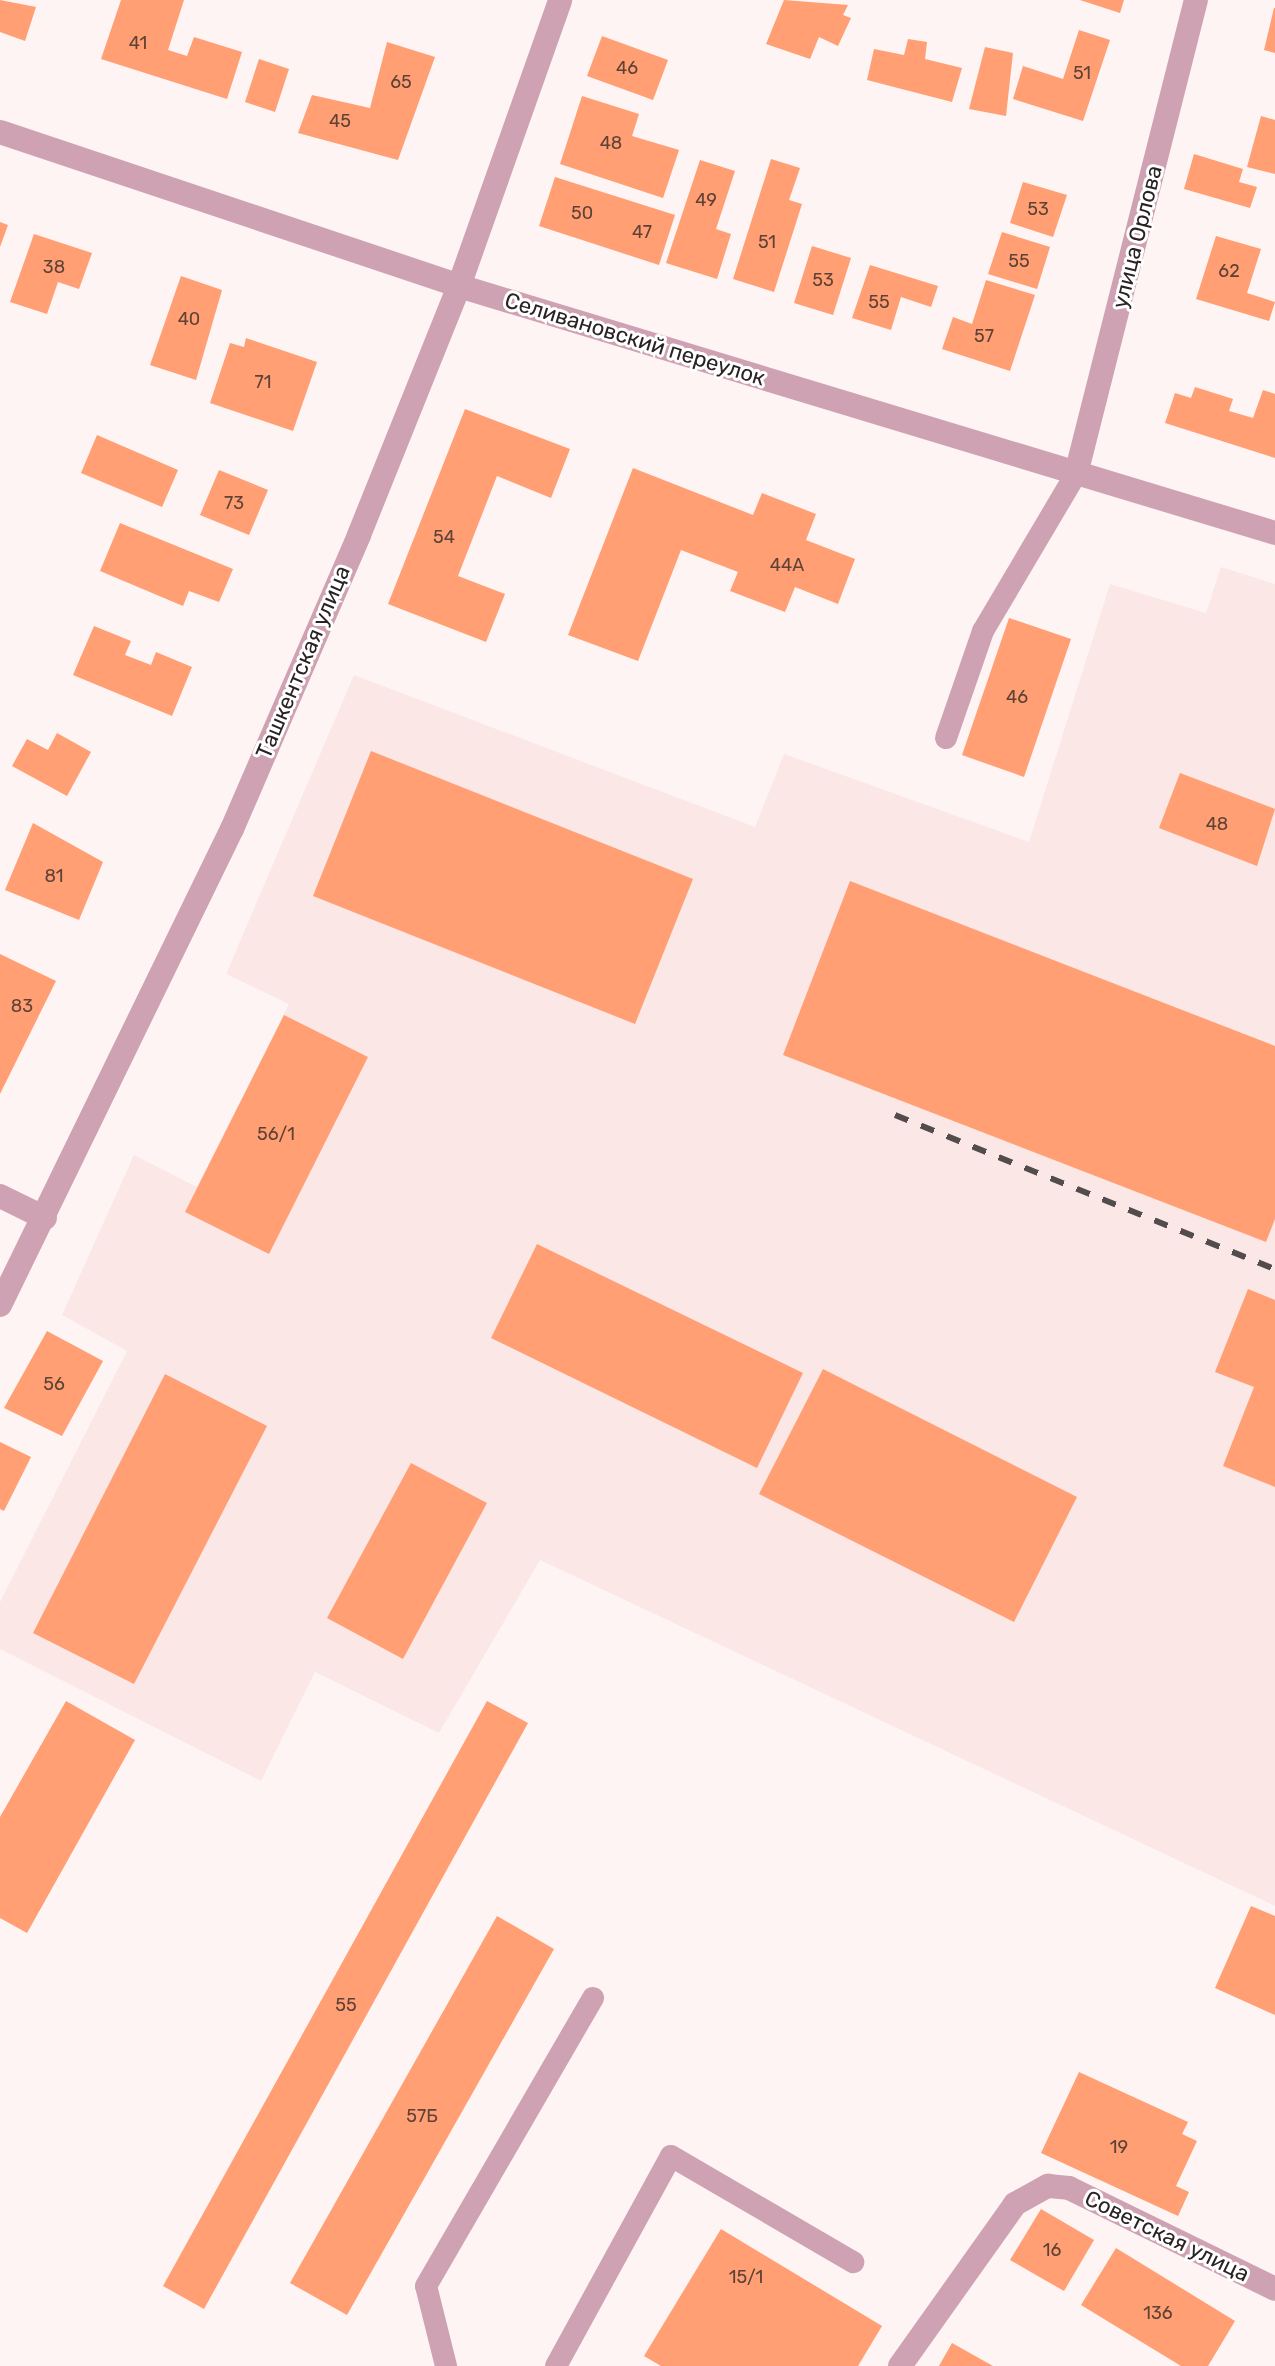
<!DOCTYPE html>
<html>
<head>
<meta charset="utf-8">
<style>
	body { margin:0 }
	#map { position:relative; width:1275px; height:2366px; overflow:hidden; background:#fef4f4; font-family:Rubik,sans-serif }
	div>[style] { position:absolute }
	[style*='--x'] { left:calc(var(--x)*1px); top:calc(var(--y)*1px); width:calc(var(--w)*1px); rotate:calc(var(--a)*1deg) }
	.built>* { inset:0; background:#fce7e7 }
	.building>* { inset:0; background:#ff9f73 }
	.service>* { height:22px; margin:-11px; padding:0 11px; transform-origin:11px; border-radius:11px; background:#cfa2b3 }
	.minor>* { height:24px; margin:-12px; padding:0 12px; transform-origin:12px; border-radius:12px; background:#cfa2b3 }
	.tertiary>* { height:24px; margin:-12px; padding:0 12px; transform-origin:12px; border-radius:12px; background:#cfa2b3 }
	.rail>* { height:6px; margin-top:-3px; transform-origin:0; background:repeating-linear-gradient(90deg,#524c4c 0 14px,transparent 0 28px) }
	span { translate:-50% -50%; white-space:nowrap; text-align:center; line-height:1.15; -webkit-text-stroke:6px #fff; paint-order:stroke }
	.number-label { font-size:18px; color:#5e4237 }
	.number-label span { -webkit-text-stroke-width:0 }
	.street-label { font-size:22px; color:#292323 }
</style>
</head>
<body>
<div id="map">
	<div class="built">
		<i style="clip-path:polygon(1221px 567px,1275px 584px,1275px 1906px,540px 1560px,439px 1733px,315px 1672px,261px 1781px,0 1649px,0 1602px,127px 1351px,62px 1315px,134px 1155px,197px 1187px,289px 1004px,226px 974px,354px 675px,755px 827px,784px 754px,1029px 842px,1110px 584px,1206px 613px)"></i>
	</div>
	<div class="building">
		<i style="clip-path:polygon(0 0,36px 7px,25px 41px,0 32px)"></i>
		<i style="clip-path:polygon(121px 0,184px 0,168px 50px,187px 56px,194px 37px,242px 52px,227px 99px,101px 59px)"></i>
		<i style="clip-path:polygon(784px 0,848px 5px,843px 15px,851px 18px,838px 46px,819px 37px,810px 59px,766px 44px)"></i>
		<i style="clip-path:polygon(1080px 0,1124px 0,1120px 13px)"></i>
		<i style="clip-path:polygon(1274px 8px,1275px 8px,1275px 53px,1264px 50px)"></i>
		<i style="clip-path:polygon(1079px 30px,1110px 40px,1083px 121px,1013px 99px,1023px 66px,1063px 79px)"></i>
		<i style="clip-path:polygon(602px 36px,668px 60px,653px 100px,587px 76px)"></i>
		<i style="clip-path:polygon(908px 39px,927px 42px,925px 59px,962px 68px,952px 102px,867px 80px,874px 49px,904px 55px)"></i>
		<i style="clip-path:polygon(387px 42px,435px 57px,398px 160px,298px 133px,312px 95px,370px 108px)"></i>
		<i style="clip-path:polygon(985px 47px,1013px 53px,1006px 116px,969px 109px)"></i>
		<i style="clip-path:polygon(259px 59px,289px 69px,275px 112px,245px 102px)"></i>
		<i style="clip-path:polygon(582px 96px,639px 114px,632px 136px,679px 150px,663px 198px,560px 164px)"></i>
		<i style="clip-path:polygon(1261px 116px,1275px 120px,1275px 174px,1247px 167px)"></i>
		<i style="clip-path:polygon(1194px 154px,1243px 169px,1239px 182px,1257px 187px,1250px 208px,1184px 189px)"></i>
		<i style="clip-path:polygon(771px 159px,800px 168px,789px 200px,802px 204px,774px 292px,733px 279px)"></i>
		<i style="clip-path:polygon(700px 160px,735px 171px,716px 229px,731px 234px,717px 279px,666px 263px)"></i>
		<i style="clip-path:polygon(555px 177px,675px 215px,659px 265px,539px 226px)"></i>
		<i style="clip-path:polygon(1023px 182px,1067px 195px,1053px 237px,1010px 223px)"></i>
		<i style="clip-path:polygon(0 222px,8px 225px,0 247px)"></i>
		<i style="clip-path:polygon(1002px 232px,1050px 247px,1037px 289px,988px 274px)"></i>
		<i style="clip-path:polygon(34px 234px,92px 253px,79px 289px,58px 282px,47px 314px,10px 302px)"></i>
		<i style="clip-path:polygon(1216px 236px,1261px 249px,1247px 293px,1275px 302px,1269px 321px,1196px 299px)"></i>
		<i style="clip-path:polygon(812px 246px,851px 258px,833px 315px,794px 303px)"></i>
		<i style="clip-path:polygon(870px 265px,938px 286px,931px 307px,901px 297px,891px 330px,852px 318px)"></i>
		<i style="clip-path:polygon(181px 276px,222px 290px,196px 380px,150px 365px)"></i>
		<i style="clip-path:polygon(986px 280px,1035px 295px,1010px 371px,942px 349px,953px 317px,972px 324px)"></i>
		<i style="clip-path:polygon(246px 338px,317px 362px,293px 431px,210px 403px,230px 343px,244px 347px)"></i>
		<i style="clip-path:polygon(1195px 387px,1233px 399px,1229px 411px,1253px 418px,1263px 390px,1275px 394px,1275px 458px,1165px 423px,1175px 393px,1191px 398px)"></i>
		<i style="clip-path:polygon(465px 409px,570px 449px,551px 498px,497px 476px,458px 576px,505px 594px,486px 642px,388px 604px)"></i>
		<i style="clip-path:polygon(97px 435px,178px 470px,162px 507px,81px 473px)"></i>
		<i style="clip-path:polygon(633px 468px,753px 515px,762px 493px,816px 514px,806px 540px,855px 559px,838px 604px,795px 587px,785px 612px,730px 591px,738px 572px,681px 550px,638px 661px,568px 635px)"></i>
		<i style="clip-path:polygon(219px 470px,268px 490px,249px 535px,200px 515px)"></i>
		<i style="clip-path:polygon(120px 523px,233px 569px,219px 602px,189px 591px,183px 606px,100px 571px)"></i>
		<i style="clip-path:polygon(1009px 618px,1071px 639px,1024px 777px,962px 755px)"></i>
		<i style="clip-path:polygon(94px 626px,131px 641px,125px 655px,151px 665px,156px 652px,192px 667px,172px 716px,73px 675px)"></i>
		<i style="clip-path:polygon(57px 733px,91px 752px,67px 796px,12px 766px,27px 739px,48px 750px)"></i>
		<i style="clip-path:polygon(371px 751px,693px 879px,635px 1024px,313px 896px)"></i>
		<i style="clip-path:polygon(1180px 773px,1275px 809px,1257px 866px,1159px 828px)"></i>
		<i style="clip-path:polygon(33px 823px,103px 862px,79px 920px,5px 890px)"></i>
		<i style="clip-path:polygon(850px 881px,1275px 1046px,1275px 1219px,1266px 1242px,783px 1055px)"></i>
		<i style="clip-path:polygon(0 954px,56px 981px,0 1094px)"></i>
		<i style="clip-path:polygon(284px 1015px,368px 1057px,269px 1254px,185px 1212px)"></i>
		<i style="clip-path:polygon(537px 1244px,803px 1373px,757px 1468px,491px 1338px)"></i>
		<i style="clip-path:polygon(1248px 1289px,1275px 1300px,1275px 1487px,1223px 1466px,1254px 1387px,1215px 1372px)"></i>
		<i style="clip-path:polygon(47px 1331px,103px 1361px,62px 1436px,4px 1408px)"></i>
		<i style="clip-path:polygon(823px 1369px,1077px 1497px,1014px 1622px,759px 1494px)"></i>
		<i style="clip-path:polygon(165px 1374px,267px 1426px,134px 1684px,33px 1633px)"></i>
		<i style="clip-path:polygon(0 1442px,31px 1457px,4px 1511px,0 1509px)"></i>
		<i style="clip-path:polygon(411px 1463px,487px 1503px,403px 1659px,327px 1618px)"></i>
		<i style="clip-path:polygon(66px 1701px,135px 1740px,27px 1933px,0 1918px,0 1817px)"></i>
		<i style="clip-path:polygon(487px 1701px,528px 1723px,204px 2309px,163px 2286px)"></i>
		<i style="clip-path:polygon(1251px 1906px,1275px 1916px,1275px 2015px,1215px 1988px)"></i>
		<i style="clip-path:polygon(497px 1916px,554px 1949px,347px 2315px,290px 2283px)"></i>
		<i style="clip-path:polygon(1079px 2072px,1188px 2122px,1182px 2134px,1197px 2141px,1176px 2186px,1189px 2192px,1178px 2216px,1041px 2153px)"></i>
		<i style="clip-path:polygon(1041px 2209px,1094px 2240px,1064px 2291px,1010px 2260px)"></i>
		<i style="clip-path:polygon(721px 2229px,882px 2326px,858px 2366px,661px 2366px,644px 2356px)"></i>
		<i style="clip-path:polygon(1116px 2248px,1235px 2321px,1208px 2366px,1181px 2366px,1081px 2305px)"></i>
		<i style="clip-path:polygon(952px 2343px,993px 2366px,939px 2366px)"></i>
	</div>
	<div class="service">
		<i style="--x:946;--y:738;--w:113;--a:-70.9"></i>
		<i style="--x:983;--y:631;--w:182;--a:-59.4"></i>
		<i style="--x:446;--y:2366;--w:82;--a:-104"></i>
		<i style="--x:426;--y:2286;--w:333;--a:-59.9"></i>
		<i style="--x:556;--y:2366;--w:239;--a:-61.3"></i>
		<i style="--x:671;--y:2156;--w:211;--a:30.2"></i>
	</div>
	<div class="minor">
		<i style="--x:0;--y:132;--w:484;--a:18.5"></i>
		<i style="--x:459;--y:286;--w:853;--a:16.84"></i>
		<i style="--x:1076;--y:474;--w:489;--a:-75.8"></i>
		<i style="--x:900;--y:2366;--w:199;--a:-54.6"></i>
		<i style="--x:1015;--y:2204;--w:38;--a:-29"></i>
		<i style="--x:1048;--y:2186;--w:21;--a:5"></i>
		<i style="--x:1069;--y:2188;--w:229;--a:26.1"></i>
	</div>
	<div class="tertiary">
		<i style="--x:0;--y:1196;--w:50;--a:26.1"></i>
		<i style="--x:0;--y:1305;--w:530;--a:-64.02"></i>
		<i style="--x:232;--y:829;--w:320;--a:-66.6"></i>
		<i style="--x:359;--y:535;--w:268;--a:-68.1"></i>
		<i style="--x:459;--y:286;--w:303;--a:-70.5"></i>
	</div>
	<div class="rail">
		<i style="--x:895;--y:1115;--w:410;--a:22.1"></i>
	</div>
	<div class="number-label">
		<span style="left:138px;top:43px">41</span>
		<span style="left:627px;top:68px">46</span>
		<span style="left:1082px;top:73px">51</span>
		<span style="left:401px;top:82px">65</span>
		<span style="left:340px;top:121px">45</span>
		<span style="left:611px;top:143px">48</span>
		<span style="left:706px;top:200px">49</span>
		<span style="left:1038px;top:209px">53</span>
		<span style="left:582px;top:213px">50</span>
		<span style="left:642px;top:232px">47</span>
		<span style="left:767px;top:242px">51</span>
		<span style="left:1019px;top:261px">55</span>
		<span style="left:54px;top:267px">38</span>
		<span style="left:1229px;top:271px">62</span>
		<span style="left:823px;top:280px">53</span>
		<span style="left:879px;top:302px">55</span>
		<span style="left:189px;top:319px">40</span>
		<span style="left:984px;top:336px">57</span>
		<span style="left:263px;top:382px">71</span>
		<span style="left:234px;top:503px">73</span>
		<span style="left:444px;top:537px">54</span>
		<span style="left:787px;top:565px">44А</span>
		<span style="left:1017px;top:697px">46</span>
		<span style="left:1217px;top:824px">48</span>
		<span style="left:54px;top:876px">81</span>
		<span style="left:22px;top:1006px">83</span>
		<span style="left:276px;top:1134px">56/1</span>
		<span style="left:54px;top:1384px">56</span>
		<span style="left:346px;top:2005px">55</span>
		<span style="left:422px;top:2116px">57Б</span>
		<span style="left:1119px;top:2147px">19</span>
		<span style="left:1052px;top:2250px">16</span>
		<span style="left:746px;top:2277px">15/1</span>
		<span style="left:1158px;top:2313px">136</span>
	</div>
	<div class="street-label">
		<span style="left:1137px;top:237px;rotate:-76deg">улица Орлова</span>
		<span style="left:635px;top:339px;rotate:17deg">Селивановский переулок</span>
		<span style="left:303px;top:662px;rotate:-67deg">Ташкентская улица</span>
		<span style="left:1167px;top:2236px;rotate:26deg">Советская улица</span>
	</div>
</div>
</body>
</html>
